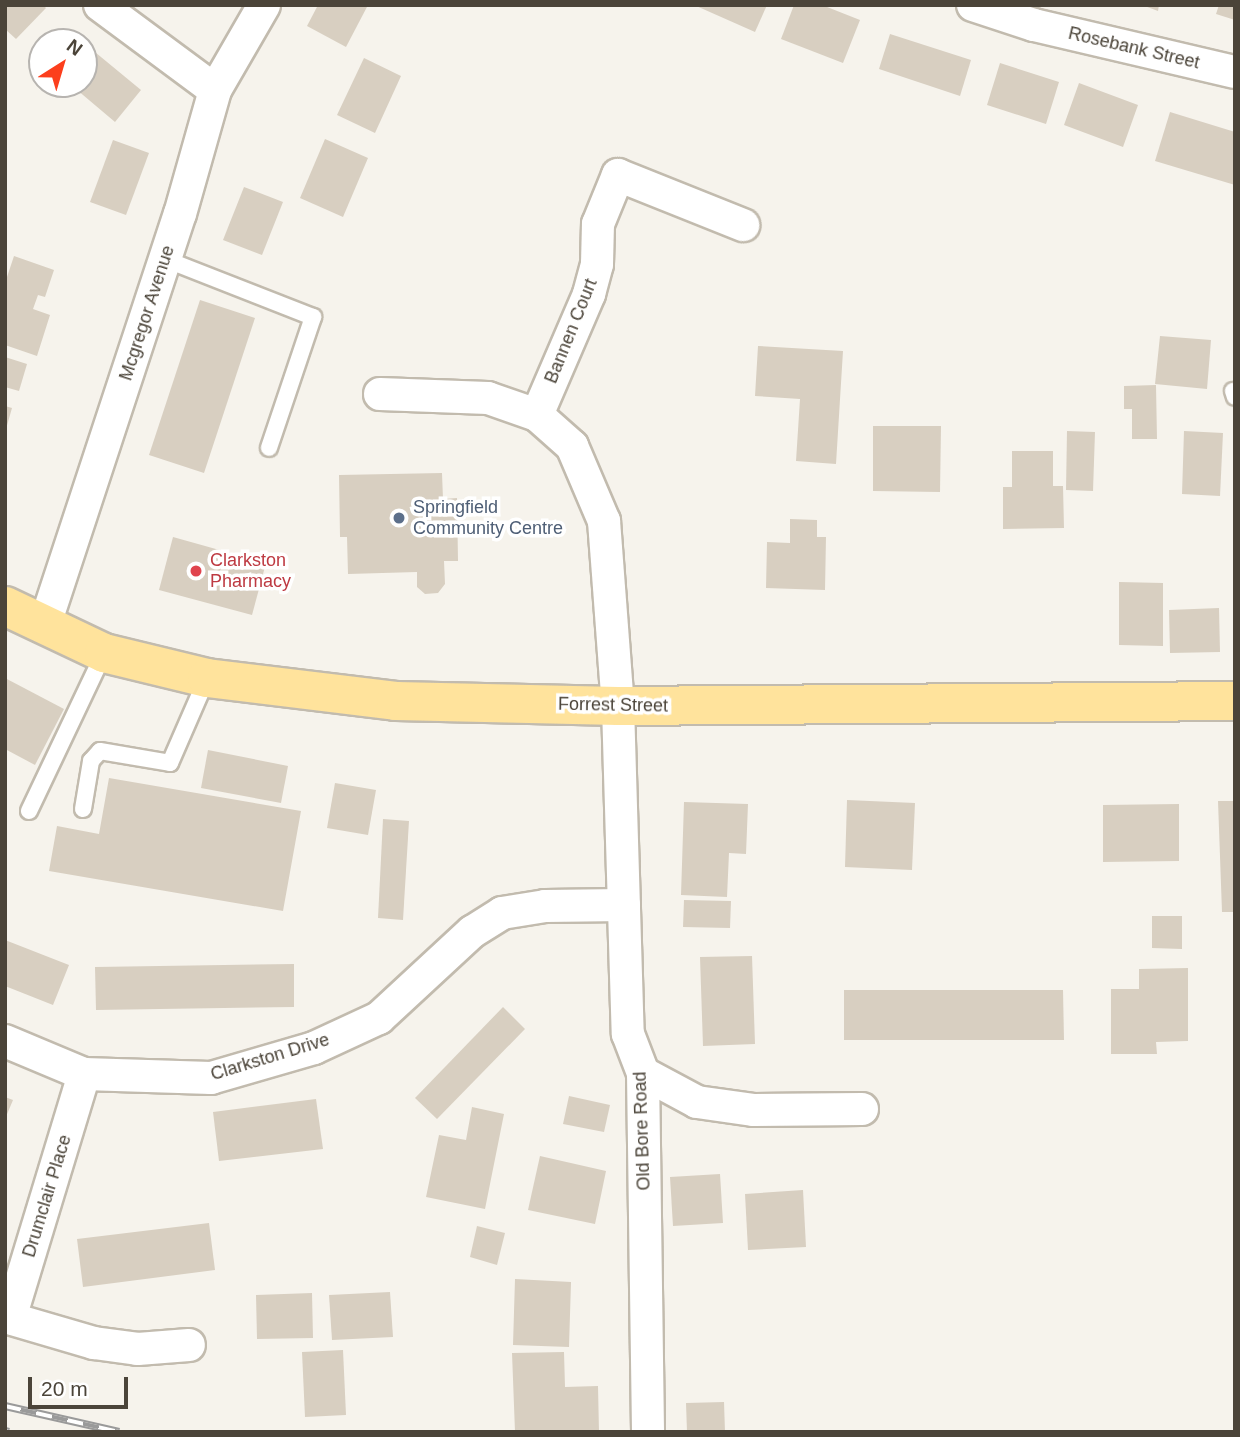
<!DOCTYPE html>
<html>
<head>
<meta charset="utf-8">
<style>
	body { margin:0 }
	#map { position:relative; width:1240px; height:1437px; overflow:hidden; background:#f6f3ec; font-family:Helvetica,sans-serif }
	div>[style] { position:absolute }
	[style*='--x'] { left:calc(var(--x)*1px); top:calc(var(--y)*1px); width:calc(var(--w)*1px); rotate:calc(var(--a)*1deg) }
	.building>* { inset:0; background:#d8cfc1 }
	.roads { filter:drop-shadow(2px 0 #c2bbae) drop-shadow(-2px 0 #c2bbae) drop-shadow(0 2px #c2bbae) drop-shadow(0 -2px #c2bbae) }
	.service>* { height:16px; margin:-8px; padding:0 8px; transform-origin:8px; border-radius:8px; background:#fff }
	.minor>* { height:32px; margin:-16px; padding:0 16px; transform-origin:16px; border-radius:16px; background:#fff }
	.primary>* { height:38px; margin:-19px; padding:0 19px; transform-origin:19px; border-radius:19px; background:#ffe39c }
	.rail>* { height:8px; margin-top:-4px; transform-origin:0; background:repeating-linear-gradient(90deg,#fff 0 16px,#9a9a9a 0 32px); box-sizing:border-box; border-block:2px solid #9a9a9a }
	.dots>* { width:19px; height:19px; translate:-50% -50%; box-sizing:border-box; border:4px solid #fff; border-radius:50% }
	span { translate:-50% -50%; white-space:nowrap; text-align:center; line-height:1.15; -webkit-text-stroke:7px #fff; paint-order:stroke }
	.street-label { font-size:18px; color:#4b4439 }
	.service-label { font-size:18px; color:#4e5e75 }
	.left { translate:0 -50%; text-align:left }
	.health-label { font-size:18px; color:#be3a42 }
	.frame { position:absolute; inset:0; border:7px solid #4b4439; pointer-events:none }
	.north { position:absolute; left:28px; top:28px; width:70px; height:70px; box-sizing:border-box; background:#fff; border:2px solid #b7b4b0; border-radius:50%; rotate:37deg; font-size:19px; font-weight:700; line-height:28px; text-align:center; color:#4b4439 }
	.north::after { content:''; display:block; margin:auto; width:24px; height:32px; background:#fc3f1d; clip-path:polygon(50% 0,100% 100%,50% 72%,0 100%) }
	.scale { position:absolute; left:28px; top:1377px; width:100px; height:32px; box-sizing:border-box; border:4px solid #4b4439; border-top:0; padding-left:9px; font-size:21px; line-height:24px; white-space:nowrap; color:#4b4439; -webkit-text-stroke:5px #fff; paint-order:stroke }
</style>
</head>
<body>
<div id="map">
	<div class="building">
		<i style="clip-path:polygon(5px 5px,43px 5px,46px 8px,16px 39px,5px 29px)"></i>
		<i style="clip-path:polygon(318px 5px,368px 5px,346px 47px,307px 26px)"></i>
		<i style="clip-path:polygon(694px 5px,767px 5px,755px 32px)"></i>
		<i style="clip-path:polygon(794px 5px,822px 5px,860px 20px,843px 63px,781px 39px)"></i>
		<i style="clip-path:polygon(1142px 5px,1159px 5px,1158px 11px)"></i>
		<i style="clip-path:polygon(1219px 5px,1235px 5px,1235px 20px,1216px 14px)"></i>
		<i style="clip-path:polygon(890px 34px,971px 60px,960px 96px,879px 69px)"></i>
		<i style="clip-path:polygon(84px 43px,141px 90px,115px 122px,70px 84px,84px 84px)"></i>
		<i style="clip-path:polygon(364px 58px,401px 76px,375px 133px,337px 115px)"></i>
		<i style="clip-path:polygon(1000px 63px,1059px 82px,1046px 124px,987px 105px)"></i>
		<i style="clip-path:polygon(1079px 83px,1138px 105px,1123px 147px,1064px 125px)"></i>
		<i style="clip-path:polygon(1170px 112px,1235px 132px,1235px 185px,1155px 161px)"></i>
		<i style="clip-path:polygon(325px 139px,368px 158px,343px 217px,300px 198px)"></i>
		<i style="clip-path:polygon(113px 140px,149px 153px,126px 215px,90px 202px)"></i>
		<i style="clip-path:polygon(244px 187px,283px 202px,262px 255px,223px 240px)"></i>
		<i style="clip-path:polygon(14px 256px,54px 270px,45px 297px,38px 295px,33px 309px,50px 315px,37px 356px,5px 345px,5px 283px)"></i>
		<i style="clip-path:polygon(200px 300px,255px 318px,204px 473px,149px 455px)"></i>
		<i style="clip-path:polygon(1160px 336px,1211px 340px,1207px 389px,1155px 384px)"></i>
		<i style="clip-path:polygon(758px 346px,843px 351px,836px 464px,796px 461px,800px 399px,755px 396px)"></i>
		<i style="clip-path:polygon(5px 357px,27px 364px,19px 391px,5px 387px)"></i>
		<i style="clip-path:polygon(1156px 385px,1157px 439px,1132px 439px,1132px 409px,1124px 409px,1124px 386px)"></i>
		<i style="clip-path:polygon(5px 406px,12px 408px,6px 429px,5px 429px)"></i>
		<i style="clip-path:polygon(873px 426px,941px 426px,940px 492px,873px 491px)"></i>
		<i style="clip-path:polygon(1067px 431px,1095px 432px,1093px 491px,1066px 490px)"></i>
		<i style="clip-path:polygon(1184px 431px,1223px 433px,1220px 496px,1182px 494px)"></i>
		<i style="clip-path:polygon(1012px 451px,1053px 451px,1053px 486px,1063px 486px,1064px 528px,1003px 529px,1003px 487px,1012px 487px)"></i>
		<i style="clip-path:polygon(442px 473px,443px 499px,457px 498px,458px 561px,444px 561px,445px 584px,438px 593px,425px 594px,417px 587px,417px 572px,348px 574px,347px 537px,340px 537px,339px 475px)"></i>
		<i style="clip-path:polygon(790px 519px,817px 520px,817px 537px,826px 537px,825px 590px,766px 588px,767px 542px,790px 543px)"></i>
		<i style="clip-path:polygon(173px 537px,266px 563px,252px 615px,159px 590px)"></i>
		<i style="clip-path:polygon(1119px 582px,1163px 583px,1163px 646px,1119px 645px)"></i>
		<i style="clip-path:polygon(1219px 608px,1220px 652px,1170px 653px,1169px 610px)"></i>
		<i style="clip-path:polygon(5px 678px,64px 709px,35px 765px,5px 749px)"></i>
		<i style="clip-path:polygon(208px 750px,288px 766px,281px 803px,201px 788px)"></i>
		<i style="clip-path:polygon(109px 778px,301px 811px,283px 911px,49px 871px,57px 826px,99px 834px)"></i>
		<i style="clip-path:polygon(335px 783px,376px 790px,368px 835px,327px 828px)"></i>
		<i style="clip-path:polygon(847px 800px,915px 803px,912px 870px,845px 867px)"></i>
		<i style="clip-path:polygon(1218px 801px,1235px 801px,1235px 912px,1222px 912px)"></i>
		<i style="clip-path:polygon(684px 802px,748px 804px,746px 854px,729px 853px,727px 897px,681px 895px)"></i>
		<i style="clip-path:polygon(1179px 804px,1179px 861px,1103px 862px,1103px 805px)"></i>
		<i style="clip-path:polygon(383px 819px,409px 821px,403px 920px,378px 918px)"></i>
		<i style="clip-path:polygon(684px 900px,731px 901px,730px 928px,683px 927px)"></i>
		<i style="clip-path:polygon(1152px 916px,1182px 916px,1182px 949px,1152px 948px)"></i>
		<i style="clip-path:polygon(5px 940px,69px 965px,53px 1005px,5px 986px)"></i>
		<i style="clip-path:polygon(752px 956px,755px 1044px,703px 1046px,700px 957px)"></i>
		<i style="clip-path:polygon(294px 964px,294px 1007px,96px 1010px,95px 967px)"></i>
		<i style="clip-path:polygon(1188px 968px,1188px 1041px,1156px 1042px,1157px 1054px,1111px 1054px,1111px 989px,1139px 989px,1139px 969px)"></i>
		<i style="clip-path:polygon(844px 990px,1063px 990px,1064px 1040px,844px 1040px)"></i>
		<i style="clip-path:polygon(503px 1007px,525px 1029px,437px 1119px,415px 1098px)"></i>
		<i style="clip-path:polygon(569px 1096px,610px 1105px,604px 1132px,563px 1124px)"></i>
		<i style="clip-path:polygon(5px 1097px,13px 1100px,5px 1119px)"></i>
		<i style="clip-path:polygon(316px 1099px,323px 1149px,219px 1161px,213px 1112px)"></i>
		<i style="clip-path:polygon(472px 1107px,504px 1114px,485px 1209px,426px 1197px,439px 1135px,466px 1140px)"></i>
		<i style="clip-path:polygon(540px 1156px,606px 1171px,595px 1224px,528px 1210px)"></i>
		<i style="clip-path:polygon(720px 1174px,723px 1223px,673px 1226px,670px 1177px)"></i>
		<i style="clip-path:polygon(803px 1190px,806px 1247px,748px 1250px,745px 1194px)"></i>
		<i style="clip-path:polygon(209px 1223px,215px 1270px,83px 1287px,77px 1239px)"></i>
		<i style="clip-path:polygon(477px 1226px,505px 1233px,497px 1265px,470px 1257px)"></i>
		<i style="clip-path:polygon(515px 1279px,571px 1282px,569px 1347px,513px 1345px)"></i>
		<i style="clip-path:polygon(390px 1292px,393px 1337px,332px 1340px,329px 1295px)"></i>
		<i style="clip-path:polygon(312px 1293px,313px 1338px,257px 1339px,256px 1295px)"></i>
		<i style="clip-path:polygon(343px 1350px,346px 1415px,305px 1417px,302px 1352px)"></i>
		<i style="clip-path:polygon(564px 1352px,565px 1387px,598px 1386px,599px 1432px,515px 1432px,512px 1353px)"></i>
		<i style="clip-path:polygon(724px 1402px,725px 1432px,687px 1432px,686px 1403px)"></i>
	</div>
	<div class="roads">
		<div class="service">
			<i style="--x:165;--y:259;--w:159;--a:21.4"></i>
			<i style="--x:313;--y:317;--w:138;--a:108.6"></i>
			<i style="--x:1233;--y:391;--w:6;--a:72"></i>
			<i style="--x:83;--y:809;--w:49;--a:-80.5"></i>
			<i style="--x:91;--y:761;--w:13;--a:-48"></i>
			<i style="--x:100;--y:751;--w:71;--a:9.7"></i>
			<i style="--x:170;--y:763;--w:93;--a:-66.5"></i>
			<i style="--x:29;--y:811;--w:175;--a:-64.6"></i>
		</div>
		<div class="minor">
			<i style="--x:100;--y:5;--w:143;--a:36.5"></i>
			<i style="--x:973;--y:5;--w:64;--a:18.2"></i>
			<i style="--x:1034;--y:25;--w:206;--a:13.2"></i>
			<i style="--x:380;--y:394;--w:108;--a:2.1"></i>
			<i style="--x:488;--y:398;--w:52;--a:19.1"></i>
			<i style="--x:537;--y:415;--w:47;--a:41.5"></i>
			<i style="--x:572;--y:446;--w:82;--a:66.9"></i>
			<i style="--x:604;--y:521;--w:186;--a:85.7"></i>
			<i style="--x:618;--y:706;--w:328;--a:88.3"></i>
			<i style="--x:628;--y:1034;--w:42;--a:69"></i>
			<i style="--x:643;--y:1073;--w:359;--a:89.2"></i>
			<i style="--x:537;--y:415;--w:132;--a:-66.7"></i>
			<i style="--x:589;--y:294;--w:31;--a:-75"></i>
			<i style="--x:597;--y:264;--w:40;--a:-88.6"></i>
			<i style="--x:598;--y:224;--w:53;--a:-67.8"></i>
			<i style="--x:618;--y:175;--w:135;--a:21.8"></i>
			<i style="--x:44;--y:627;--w:435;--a:-71.8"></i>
			<i style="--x:180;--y:214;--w:129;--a:-74.2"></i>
			<i style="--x:215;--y:90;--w:98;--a:-60"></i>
			<i style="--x:5;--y:1041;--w:86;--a:22.7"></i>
			<i style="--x:84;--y:1074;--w:127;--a:1.8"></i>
			<i style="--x:211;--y:1078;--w:107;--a:-16.2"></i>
			<i style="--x:314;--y:1048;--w:72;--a:-24.8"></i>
			<i style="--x:379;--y:1018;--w:127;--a:-42.8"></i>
			<i style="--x:472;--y:932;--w:36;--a:-32"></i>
			<i style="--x:502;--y:913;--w:44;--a:-9.2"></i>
			<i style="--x:545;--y:906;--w:79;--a:-0.7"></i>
			<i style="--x:643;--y:1073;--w:61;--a:28.2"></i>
			<i style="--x:697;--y:1102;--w:58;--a:8"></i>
			<i style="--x:754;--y:1110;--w:108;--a:-0.5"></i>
			<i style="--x:5;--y:1317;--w:93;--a:16.3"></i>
			<i style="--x:94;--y:1343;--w:44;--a:7.8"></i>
			<i style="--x:138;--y:1349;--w:51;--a:-4.5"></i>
			<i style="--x:10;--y:1318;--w:255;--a:-73.1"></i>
		</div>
		<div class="primary">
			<i style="--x:5;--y:606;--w:110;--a:25.4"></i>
			<i style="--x:104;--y:653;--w:106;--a:13.6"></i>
			<i style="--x:207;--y:678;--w:190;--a:6.9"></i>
			<i style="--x:396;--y:701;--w:222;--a:1.3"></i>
			<i style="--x:618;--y:706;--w:617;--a:-0.46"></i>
		</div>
	</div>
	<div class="rail">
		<i style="--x:5;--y:1406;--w:117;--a:12.8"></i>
		<i style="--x:5;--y:1431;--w:4;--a:14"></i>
	</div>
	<div class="dots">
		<i style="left:399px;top:518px;background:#5c6f8a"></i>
		<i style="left:196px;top:571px;background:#e0444e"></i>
	</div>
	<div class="street-label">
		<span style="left:1134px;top:48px;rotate:13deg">Rosebank Street</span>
		<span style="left:147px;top:313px;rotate:-72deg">Mcgregor Avenue</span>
		<span style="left:571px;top:331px;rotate:-68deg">Bannen Court</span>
		<span style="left:613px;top:705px;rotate:1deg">Forrest Street</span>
		<span style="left:270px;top:1057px;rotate:-17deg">Clarkston Drive</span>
		<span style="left:642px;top:1131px;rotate:-92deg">Old Bore Road</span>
		<span style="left:47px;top:1196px;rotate:-73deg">Drumclair Place</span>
	</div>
	<div class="service-label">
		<span class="left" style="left:413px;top:518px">Springfield<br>Community Centre</span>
	</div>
	<div class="health-label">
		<span class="left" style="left:210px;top:571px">Clarkston<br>Pharmacy</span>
	</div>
	<div class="frame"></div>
	<div class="north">N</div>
	<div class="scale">20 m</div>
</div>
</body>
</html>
